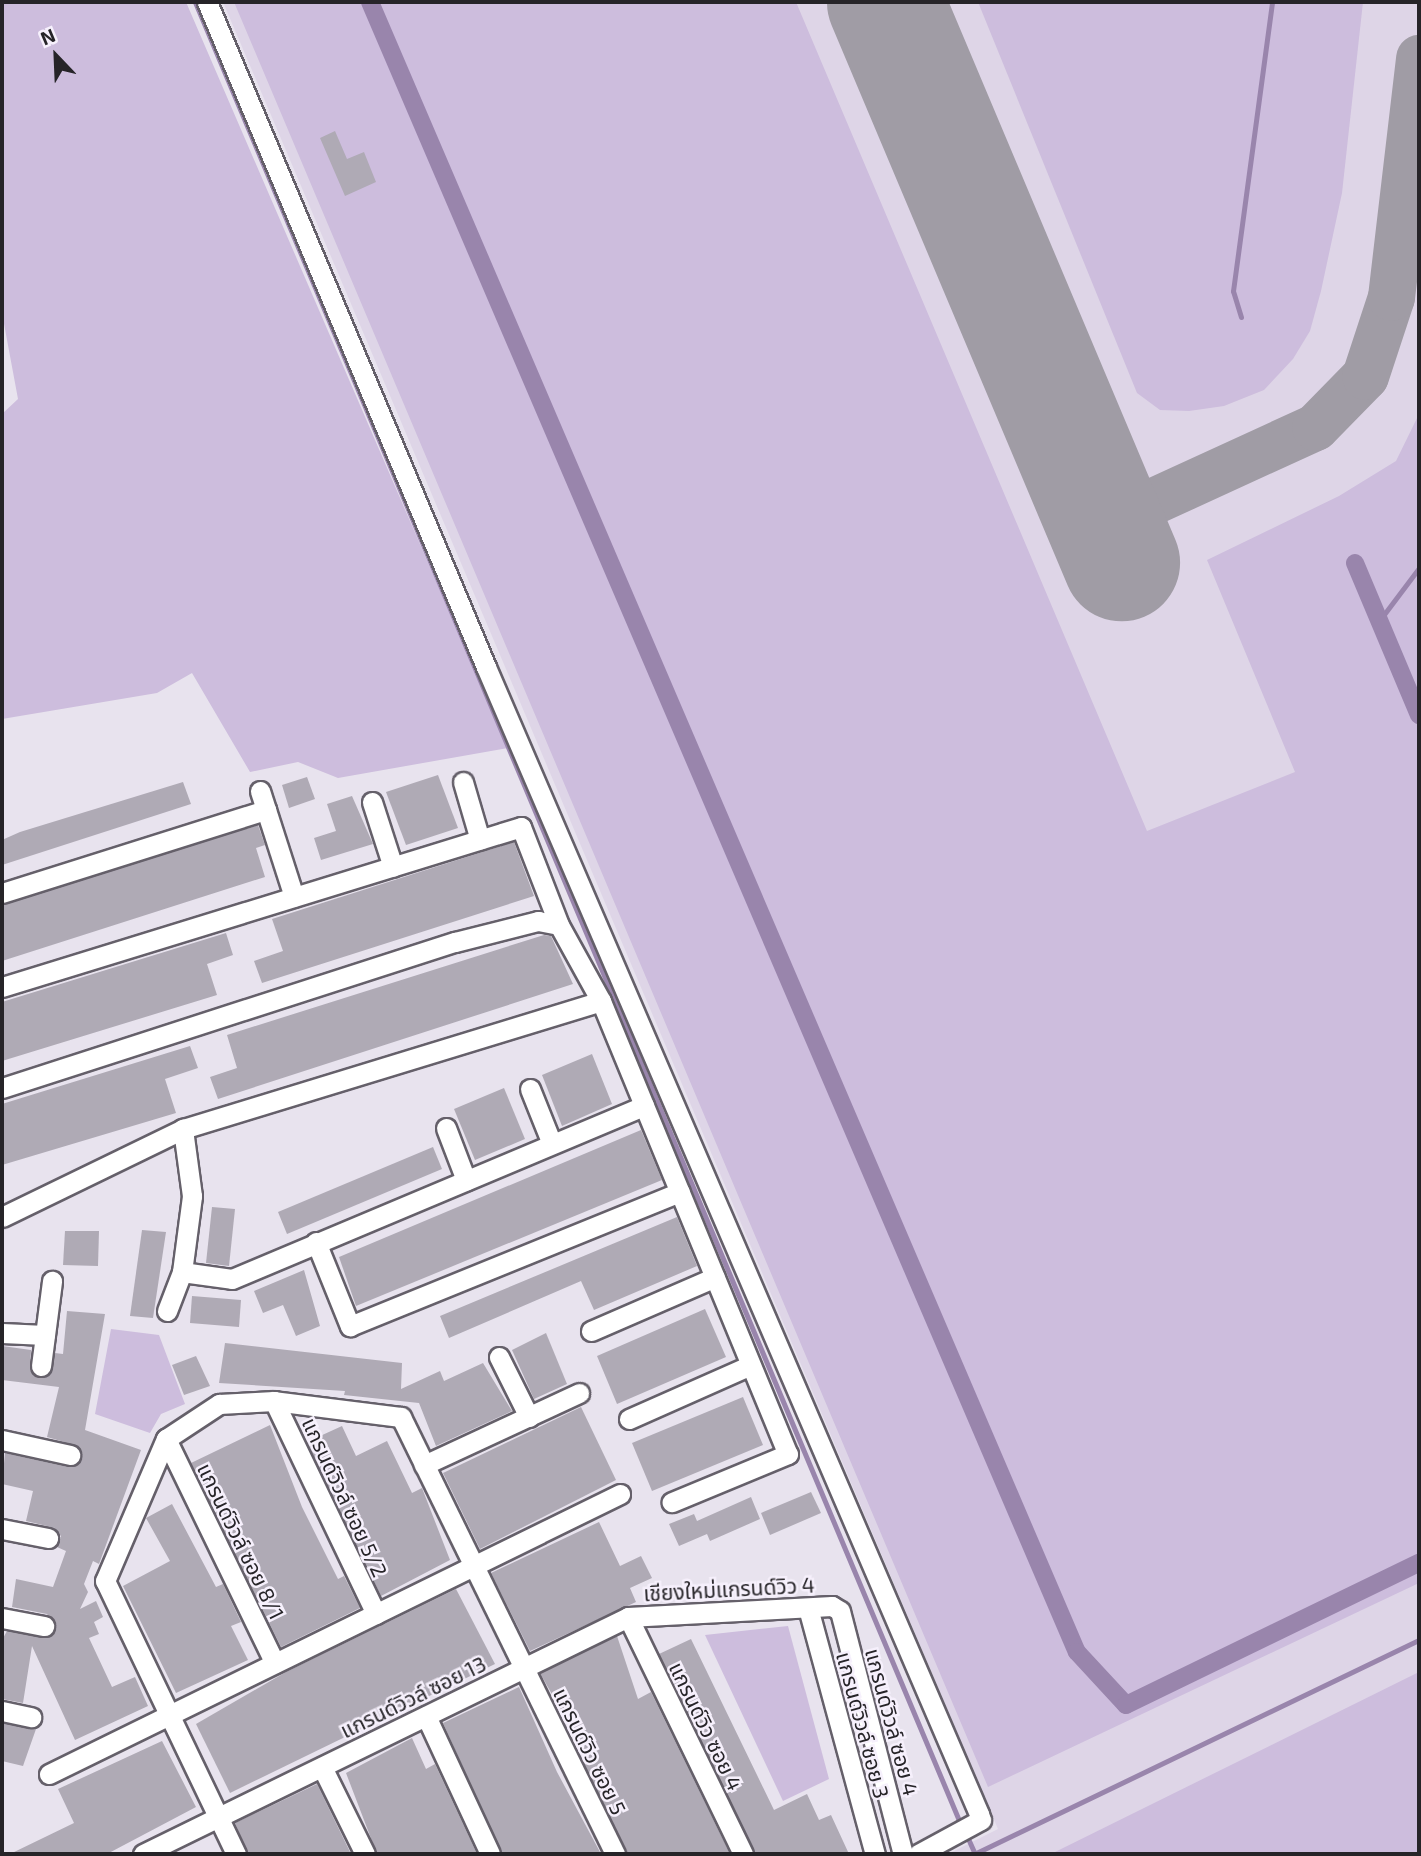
<!DOCTYPE html>
<html>
<head>
<meta charset="utf-8">
<style>
	body { margin:0 }
	#map { position:relative; width:1421px; height:1856px; overflow:hidden; background:#e8e3ee; font-family:"Exo 2","Noto Sans Thai",sans-serif }
	div>[style] { position:absolute }
	[style*='--x'] { left:calc(var(--x)*1px); top:calc(var(--y)*1px); width:calc(var(--w)*1px); rotate:calc(var(--a)*1deg) }
	.built>* { inset:0; background:#ded5e7 }
	.green>* { inset:0; background:#cdbddd }
	.stream>* { height:5px; margin:-2.5px; padding:0 2.5px; transform-origin:2.5px; border-radius:2.5px; background:#9985ac }
	.canal>* { height:18px; margin:-9px; padding:0 9px; transform-origin:9px; border-radius:9px; background:#9985ac }
	.taxiway>* { height:47px; margin:-23.5px; padding:0 23.5px; transform-origin:23.5px; border-radius:23.5px; background:#a09ca5 }
	.runway>* { height:117px; margin:-58.5px; padding:0 58.5px; transform-origin:58.5px; border-radius:58.5px; background:#a09ca5 }
	.building>* { inset:0; background:#afaab5 }
	.roads { filter:drop-shadow(2px 0 #65606a) drop-shadow(-2px 0 #65606a) drop-shadow(0 2px #65606a) drop-shadow(0 -2px #65606a) }
	.minor>* { height:19px; margin:-9.5px; padding:0 9.5px; transform-origin:9.5px; border-radius:9.5px; background:#fff }
	span { translate:-50% -50%; white-space:nowrap; text-align:center; line-height:1.15; -webkit-text-stroke:5px #f6f0fc; paint-order:stroke }
	.street-label { font-size:21px; color:#262428 }
	.frame { position:absolute; inset:0; border:4px solid #262428; pointer-events:none }
	.north { position:absolute; left:21px; top:21px; width:70px; height:70px; -webkit-text-stroke:5px #f6f0fc; paint-order:stroke; rotate:337deg; font-size:19px; font-weight:700; line-height:28px; text-align:center; color:#262428 }
	.north::after { content:''; display:block; margin:auto; width:24px; height:32px; background:#262428; clip-path:polygon(50% 0,100% 100%,50% 72%,0 100%) }
</style>
</head>
<body>
<div id="map">
	<div class="built">
		<i style="clip-path:polygon(223px 2px,1419px 2px,1419px 1854px,948px 1854px,998px 1829px)"></i>
	</div>
	<div class="green">
		<i style="clip-path:polygon(2px 2px,186px 2px,508px 748px,338px 778px,298px 762px,250px 772px,192px 673px,157px 693px,2px 719px,2px 414px,18px 399px,2px 313px)"></i>
		<i style="clip-path:polygon(234px 2px,796px 2px,1147px 831px,1295px 772px,1207px 560px,1339px 496px,1396px 461px,1419px 414px,1419px 1583px,988px 1787px)"></i>
		<i style="clip-path:polygon(978px 2px,1363px 2px,1342px 193px,1321px 291px,1310px 331px,1293px 359px,1264px 390px,1224px 406px,1189px 411px,1160px 410px,1137px 393px)"></i>
		<i style="clip-path:polygon(111px 1329px,159px 1335px,185px 1404px,161px 1414px,150px 1433px,95px 1414px)"></i>
		<i style="clip-path:polygon(788px 1626px,829px 1779px,783px 1801px,705px 1635px)"></i>
		<i style="clip-path:polygon(1419px 1672px,1419px 1854px,1051px 1854px)"></i>
	</div>
	<div class="stream">
		<i style="--x:195;--y:2;--w:1977;--a:67.21"></i>
		<i style="--x:1241;--y:317;--w:27;--a:-107"></i>
		<i style="--x:1233;--y:291;--w:292;--a:-82.3"></i>
		<i style="--x:1379;--y:621;--w:66;--a:-53"></i>
		<i style="--x:966;--y:1834;--w:22;--a:66"></i>
		<i style="--x:974;--y:1854;--w:494;--a:-25.7"></i>
	</div>
	<div class="canal">
		<i style="--x:370;--y:2;--w:1795;--a:66.81"></i>
		<i style="--x:1077;--y:1652;--w:72;--a:47.2"></i>
		<i style="--x:1126;--y:1705;--w:326;--a:-25.9"></i>
		<i style="--x:1355;--y:563;--w:165;--a:67.2"></i>
	</div>
	<div class="taxiway">
		<i style="--x:1105;--y:523;--w:231;--a:-24.6"></i>
		<i style="--x:1315;--y:427;--w:71;--a:-45.6"></i>
		<i style="--x:1365;--y:376;--w:83;--a:-71.8"></i>
		<i style="--x:1391;--y:297;--w:241;--a:-83.3"></i>
	</div>
	<div class="runway">
		<i style="--x:885;--y:2;--w:608;--a:67.15"></i>
	</div>
	<div class="building">
		<i style="clip-path:polygon(335px 131px,347px 159px,364px 152px,376px 182px,345px 196px,320px 138px)"></i>
		<i style="clip-path:polygon(438px 775px,458px 828px,406px 845px,386px 792px)"></i>
		<i style="clip-path:polygon(307px 777px,315px 799px,289px 808px,282px 785px)"></i>
		<i style="clip-path:polygon(183px 782px,191px 804px,2px 865px,2px 840px,20px 832px)"></i>
		<i style="clip-path:polygon(352px 796px,373px 844px,321px 860px,314px 838px,336px 831px,327px 804px)"></i>
		<i style="clip-path:polygon(258px 825px,265px 845px,256px 848px,265px 877px,2px 961px,2px 905px)"></i>
		<i style="clip-path:polygon(514px 842px,534px 896px,262px 983px,254px 961px,283px 951px,272px 919px)"></i>
		<i style="clip-path:polygon(226px 933px,233px 955px,207px 964px,217px 995px,2px 1061px,2px 1002px)"></i>
		<i style="clip-path:polygon(544px 935px,551px 936px,573px 984px,218px 1099px,210px 1077px,237px 1068px,227px 1035px)"></i>
		<i style="clip-path:polygon(190px 1046px,198px 1068px,165px 1079px,176px 1113px,2px 1165px,2px 1104px)"></i>
		<i style="clip-path:polygon(592px 1054px,612px 1104px,562px 1126px,542px 1075px)"></i>
		<i style="clip-path:polygon(504px 1088px,525px 1139px,475px 1160px,454px 1109px)"></i>
		<i style="clip-path:polygon(641px 1130px,662px 1180px,356px 1306px,339px 1257px)"></i>
		<i style="clip-path:polygon(433px 1147px,442px 1169px,287px 1234px,278px 1212px)"></i>
		<i style="clip-path:polygon(212px 1207px,235px 1209px,229px 1266px,206px 1263px)"></i>
		<i style="clip-path:polygon(677px 1217px,697px 1266px,594px 1310px,581px 1281px,449px 1338px,440px 1316px)"></i>
		<i style="clip-path:polygon(142px 1230px,166px 1232px,153px 1318px,130px 1316px)"></i>
		<i style="clip-path:polygon(65px 1231px,99px 1231px,98px 1266px,63px 1265px)"></i>
		<i style="clip-path:polygon(304px 1270px,320px 1326px,296px 1336px,283px 1305px,263px 1313px,254px 1291px)"></i>
		<i style="clip-path:polygon(192px 1296px,241px 1300px,239px 1327px,190px 1323px)"></i>
		<i style="clip-path:polygon(705px 1309px,726px 1357px,617px 1404px,597px 1356px)"></i>
		<i style="clip-path:polygon(67px 1311px,105px 1314px,85px 1430px,141px 1450px,99px 1564px,93px 1561px,84px 1584px,88px 1592px,80px 1609px,96px 1601px,103px 1617px,94px 1622px,99px 1634px,89px 1638px,112px 1687px,135px 1677px,148px 1706px,75px 1740px,32px 1646px,23px 1703px,2px 1699px,2px 1640px,7px 1631px,47px 1638px,56px 1628px,47px 1614px,12px 1607px,16px 1579px,53px 1587px,66px 1551px,57px 1547px,61px 1536px,55px 1528px,26px 1521px,33px 1491px,2px 1484px,5px 1453px,68px 1467px,82px 1457px,78px 1446px,47px 1437px,59px 1387px,2px 1380px,2px 1346px,31px 1350px,30px 1371px,46px 1377px,55px 1353px,63px 1354px)"></i>
		<i style="clip-path:polygon(546px 1333px,567px 1384px,534px 1399px,512px 1350px)"></i>
		<i style="clip-path:polygon(225px 1343px,402px 1363px,401px 1389px,440px 1371px,444px 1381px,483px 1363px,512px 1411px,436px 1446px,419px 1403px,344px 1395px,345px 1391px,219px 1383px)"></i>
		<i style="clip-path:polygon(196px 1356px,210px 1386px,184px 1395px,172px 1365px)"></i>
		<i style="clip-path:polygon(743px 1397px,763px 1445px,652px 1491px,632px 1443px)"></i>
		<i style="clip-path:polygon(581px 1407px,616px 1480px,480px 1549px,443px 1473px)"></i>
		<i style="clip-path:polygon(270px 1425px,302px 1507px,338px 1579px,344px 1576px,360px 1608px,281px 1647px,191px 1463px)"></i>
		<i style="clip-path:polygon(342px 1426px,356px 1456px,387px 1441px,412px 1493px,422px 1488px,450px 1560px,381px 1596px,307px 1442px)"></i>
		<i style="clip-path:polygon(811px 1492px,821px 1513px,770px 1535px,761px 1513px)"></i>
		<i style="clip-path:polygon(751px 1497px,760px 1519px,710px 1541px,707px 1534px,679px 1546px,669px 1524px,694px 1514px,697px 1521px)"></i>
		<i style="clip-path:polygon(172px 1504px,216px 1587px,223px 1584px,241px 1622px,231px 1626px,248px 1660px,176px 1693px,123px 1586px,170px 1561px,146px 1518px)"></i>
		<i style="clip-path:polygon(599px 1522px,620px 1566px,641px 1556px,652px 1578px,630px 1588px,636px 1602px,530px 1651px,491px 1573px)"></i>
		<i style="clip-path:polygon(456px 1589px,495px 1664px,230px 1793px,196px 1724px,286px 1672px)"></i>
		<i style="clip-path:polygon(617px 1636px,638px 1699px,651px 1692px,730px 1854px,627px 1854px,582px 1760px,587px 1757px,540px 1673px)"></i>
		<i style="clip-path:polygon(691px 1639px,774px 1810px,807px 1794px,819px 1820px,831px 1815px,849px 1854px,755px 1854px,659px 1654px)"></i>
		<i style="clip-path:polygon(519px 1687px,557px 1772px,600px 1852px,502px 1854px,443px 1723px)"></i>
		<i style="clip-path:polygon(2px 1723px,36px 1729px,23px 1766px,2px 1761px)"></i>
		<i style="clip-path:polygon(412px 1738px,426px 1769px,435px 1764px,477px 1854px,377px 1854px,346px 1773px)"></i>
		<i style="clip-path:polygon(162px 1741px,196px 1807px,107px 1854px,10px 1854px,74px 1823px,58px 1789px)"></i>
		<i style="clip-path:polygon(317px 1784px,351px 1854px,248px 1854px,235px 1823px)"></i>
	</div>
	<div class="roads">
		<div class="minor">
			<i style="--x:207;--y:2;--w:721;--a:67.24"></i>
			<i style="--x:486;--y:667;--w:1248;--a:66.74"></i>
			<i style="--x:979;--y:1814;--w:6;--a:72"></i>
			<i style="--x:981;--y:1820;--w:72;--a:151.6"></i>
			<i style="--x:463;--y:782;--w:60;--a:73.7"></i>
			<i style="--x:260;--y:791;--w:111;--a:72.2"></i>
			<i style="--x:372;--y:802;--w:68;--a:72.1"></i>
			<i style="--x:2;--y:893;--w:277;--a:-17.5"></i>
			<i style="--x:2;--y:987;--w:543;--a:-17.13"></i>
			<i style="--x:521;--y:827;--w:105;--a:68.8"></i>
			<i style="--x:2;--y:1088;--w:476;--a:-17.9"></i>
			<i style="--x:455;--y:942;--w:86;--a:-14.2"></i>
			<i style="--x:538;--y:921;--w:21;--a:11"></i>
			<i style="--x:559;--y:925;--w:87;--a:61.1"></i>
			<i style="--x:601;--y:1001;--w:490;--a:67.6"></i>
			<i style="--x:788;--y:1454;--w:126;--a:157.5"></i>
			<i style="--x:530;--y:1089;--w:59;--a:68.2"></i>
			<i style="--x:446;--y:1128;--w:56;--a:69"></i>
			<i style="--x:2;--y:1217;--w:201;--a:-25.9"></i>
			<i style="--x:183;--y:1129;--w:437;--a:-17"></i>
			<i style="--x:316;--y:1242;--w:91;--a:68"></i>
			<i style="--x:350;--y:1326;--w:356;--a:-22.1"></i>
			<i style="--x:182;--y:1272;--w:50;--a:8"></i>
			<i style="--x:232;--y:1279;--w:447;--a:-22.8"></i>
			<i style="--x:167;--y:1311;--w:42;--a:-69"></i>
			<i style="--x:182;--y:1272;--w:77;--a:-82.5"></i>
			<i style="--x:192;--y:1196;--w:68;--a:-97.7"></i>
			<i style="--x:591;--y:1331;--w:135;--a:-23.5"></i>
			<i style="--x:2;--y:1333;--w:43;--a:2.7"></i>
			<i style="--x:499;--y:1357;--w:67;--a:63.4"></i>
			<i style="--x:41;--y:1366;--w:86;--a:-82.6"></i>
			<i style="--x:274;--y:1401;--w:236;--a:64.4"></i>
			<i style="--x:629;--y:1419;--w:133;--a:-23.9"></i>
			<i style="--x:166;--y:1439;--w:249;--a:64.1"></i>
			<i style="--x:2;--y:1440;--w:70;--a:12.4"></i>
			<i style="--x:424;--y:1465;--w:171;--a:-24.9"></i>
			<i style="--x:2;--y:1529;--w:47;--a:11.1"></i>
			<i style="--x:808;--y:1608;--w:255;--a:74.8"></i>
			<i style="--x:628;--y:1617;--w:263;--a:64.1"></i>
			<i style="--x:2;--y:1618;--w:43;--a:10.8"></i>
			<i style="--x:2;--y:1711;--w:30;--a:12"></i>
			<i style="--x:426;--y:1716;--w:152;--a:65.1"></i>
			<i style="--x:322;--y:1767;--w:97;--a:63.7"></i>
			<i style="--x:49;--y:1774;--w:636;--a:-26.12"></i>
			<i style="--x:143;--y:1854;--w:540;--a:-26.04"></i>
			<i style="--x:628;--y:1617;--w:204;--a:-3.1"></i>
			<i style="--x:832;--y:1606;--w:9;--a:32"></i>
			<i style="--x:840;--y:1611;--w:251;--a:75.5"></i>
			<i style="--x:236;--y:1854;--w:303;--a:-115.6"></i>
			<i style="--x:105;--y:1581;--w:155;--a:-66.8"></i>
			<i style="--x:166;--y:1439;--w:64;--a:-33.4"></i>
			<i style="--x:219;--y:1404;--w:55;--a:-3.1"></i>
			<i style="--x:274;--y:1401;--w:128;--a:7.2"></i>
			<i style="--x:401;--y:1417;--w:487;--a:63.9"></i>
		</div>
	</div>
	<div class="street-label">
		<span style="left:345px;top:1497px;rotate:65deg">แกรนด์วิวล์ ซอย 5/2</span>
		<span style="left:241px;top:1541px;rotate:64deg">แกรนด์วิวล์ ซอย 8/1</span>
		<span style="left:729px;top:1589px;rotate:-3deg">เชียงใหม่แกรนด์วิว 4</span>
		<span style="left:413px;top:1697px;rotate:-26deg">แกรนด์วิวล์ ซอย 13</span>
		<span style="left:892px;top:1722px;rotate:75deg">แกรนด์วิวล์ ซอย 4</span>
		<span style="left:863px;top:1725px;rotate:75deg">แกรนด์วิวล์ ซอย 3</span>
		<span style="left:706px;top:1726px;rotate:64deg">แกรนด์วิว ซอย 4</span>
		<span style="left:590px;top:1751px;rotate:64deg">แกรนด์วิว ซอย 5</span>
	</div>
	<div class="frame"></div>
	<div class="north">N</div>
</div>
</body>
</html>
